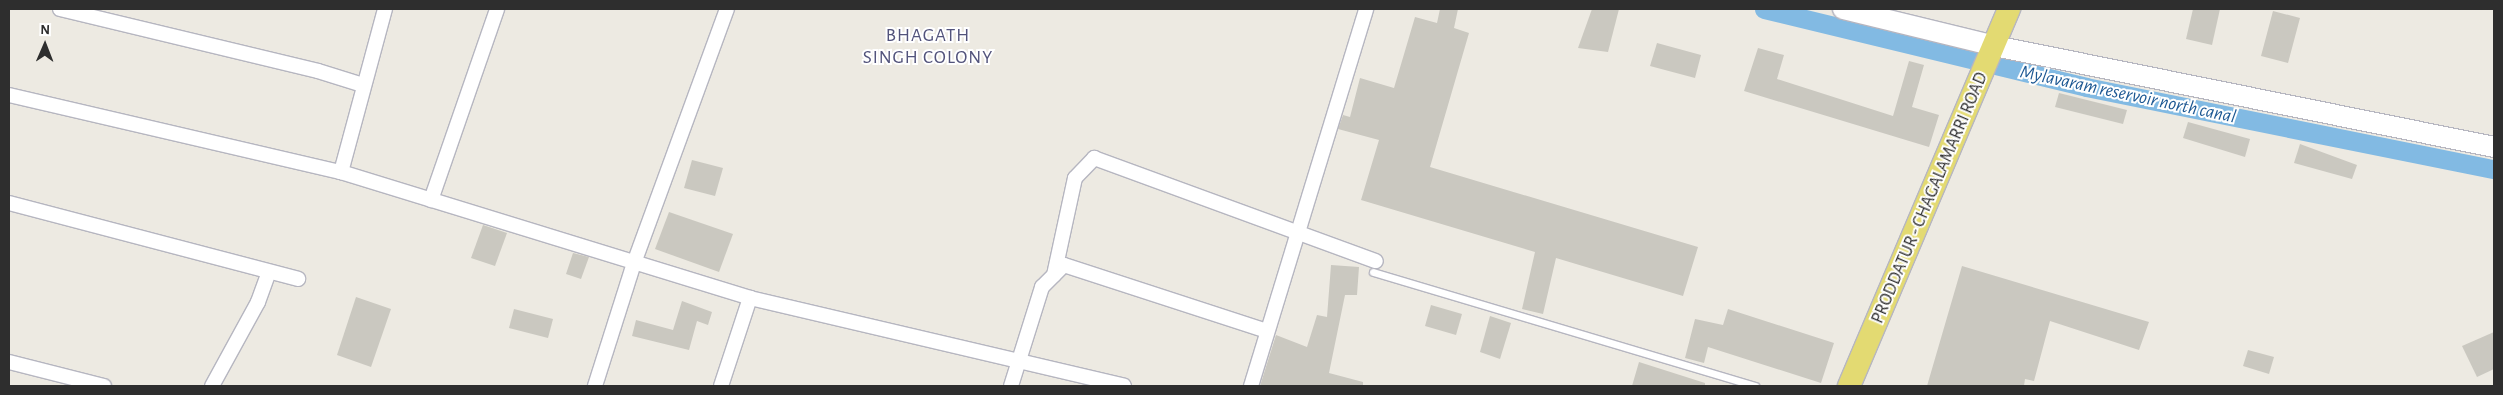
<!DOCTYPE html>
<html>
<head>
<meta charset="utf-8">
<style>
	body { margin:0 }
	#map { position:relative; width:2503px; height:395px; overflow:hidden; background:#edeae2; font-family:"Alegreya Sans",sans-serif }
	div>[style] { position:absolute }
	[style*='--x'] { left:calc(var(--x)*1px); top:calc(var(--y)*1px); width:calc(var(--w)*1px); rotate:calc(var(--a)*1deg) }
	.canal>* { height:19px; margin:-9.5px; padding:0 9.5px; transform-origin:9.5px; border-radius:9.5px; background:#82bae3 }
	.building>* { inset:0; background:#cac8c0 }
	.roads { filter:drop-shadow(1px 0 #b6b6c0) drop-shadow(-1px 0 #b6b6c0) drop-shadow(0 1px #b6b6c0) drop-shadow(0 -1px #b6b6c0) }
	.lane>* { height:7px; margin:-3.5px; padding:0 3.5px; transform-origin:3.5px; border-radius:3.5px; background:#fff }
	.street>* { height:14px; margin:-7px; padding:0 7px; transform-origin:7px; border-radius:7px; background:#fff }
	.secondary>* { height:20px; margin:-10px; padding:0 10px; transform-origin:10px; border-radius:10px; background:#fff }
	.primary>* { height:22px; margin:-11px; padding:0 11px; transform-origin:11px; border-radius:11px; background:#e3da72 }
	span { translate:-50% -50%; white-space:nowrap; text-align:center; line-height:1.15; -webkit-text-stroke:4px #fff; paint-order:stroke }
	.street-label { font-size:18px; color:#2e2e2e }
	.neighbourhood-label { font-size:19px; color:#52537b; letter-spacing:1px }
	.water-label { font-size:19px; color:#1d5893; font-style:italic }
	.frame { position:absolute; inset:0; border:10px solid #2e2e2e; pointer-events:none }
	.north { position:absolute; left:20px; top:20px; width:50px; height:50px; -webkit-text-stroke:4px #fff; paint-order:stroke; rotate:1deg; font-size:14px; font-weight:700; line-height:20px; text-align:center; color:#2e2e2e }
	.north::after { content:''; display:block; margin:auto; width:18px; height:22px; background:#2e2e2e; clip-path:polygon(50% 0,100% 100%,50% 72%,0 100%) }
</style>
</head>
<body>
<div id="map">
	<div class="canal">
		<i style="--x:1764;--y:9;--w:331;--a:13.6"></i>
		<i style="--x:2086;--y:87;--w:416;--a:11.4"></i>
	</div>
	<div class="building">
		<i style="clip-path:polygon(1440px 9px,1458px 9px,1454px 28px,1469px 33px,1430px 167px,1698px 247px,1683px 296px,1556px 258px,1543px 314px,1522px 309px,1535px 252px,1361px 200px,1379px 140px,1338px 129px,1343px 115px,1350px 117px,1360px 78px,1394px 88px,1415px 17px,1437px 23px)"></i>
		<i style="clip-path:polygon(1592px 9px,1619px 9px,1608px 52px,1578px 48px)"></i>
		<i style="clip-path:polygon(2193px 9px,2220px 9px,2212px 45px,2186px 39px)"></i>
		<i style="clip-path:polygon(2273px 11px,2300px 18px,2288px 63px,2261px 56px)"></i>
		<i style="clip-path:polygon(1657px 43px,1701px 55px,1695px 78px,1650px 66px)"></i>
		<i style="clip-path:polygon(1758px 48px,1784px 55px,1777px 79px,1893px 116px,1909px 61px,1924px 65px,1912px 107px,1939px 115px,1929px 147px,1744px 91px)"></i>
		<i style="clip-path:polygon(2059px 93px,2127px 110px,2123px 124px,2055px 107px)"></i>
		<i style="clip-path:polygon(2188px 122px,2250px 139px,2245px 157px,2183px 138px)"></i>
		<i style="clip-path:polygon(2300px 144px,2357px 165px,2352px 179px,2294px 163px)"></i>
		<i style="clip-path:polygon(692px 160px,723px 168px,715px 196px,684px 188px)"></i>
		<i style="clip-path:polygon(669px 212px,733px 234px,719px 272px,655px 249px)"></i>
		<i style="clip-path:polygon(483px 225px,507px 233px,495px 266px,471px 258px)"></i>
		<i style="clip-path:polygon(573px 253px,589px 257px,581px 279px,566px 274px)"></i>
		<i style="clip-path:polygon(1331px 265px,1359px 267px,1357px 295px,1345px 295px,1329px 373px,1363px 382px,1363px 386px,1260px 386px,1276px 335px,1307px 347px,1317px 315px,1327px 317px)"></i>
		<i style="clip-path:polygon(1962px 266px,2149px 322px,2139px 350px,2050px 321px,2034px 381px,2025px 379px,2024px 386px,1927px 386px)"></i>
		<i style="clip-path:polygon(356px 297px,391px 309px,371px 367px,337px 355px)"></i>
		<i style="clip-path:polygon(682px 301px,712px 312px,708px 325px,697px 321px,689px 350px,632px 336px,636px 320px,673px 330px)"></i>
		<i style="clip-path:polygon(1431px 305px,1462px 314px,1456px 335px,1425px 326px)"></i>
		<i style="clip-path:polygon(514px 309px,553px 319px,548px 338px,509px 328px)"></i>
		<i style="clip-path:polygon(1728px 309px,1834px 343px,1821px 383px,1708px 347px,1704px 363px,1685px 358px,1695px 319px,1723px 325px)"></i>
		<i style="clip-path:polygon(1490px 316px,1511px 323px,1500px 359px,1480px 352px)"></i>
		<i style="clip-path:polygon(2494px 332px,2494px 369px,2477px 377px,2462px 346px)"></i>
		<i style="clip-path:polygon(2248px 350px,2274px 357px,2269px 374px,2243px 366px)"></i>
		<i style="clip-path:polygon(1639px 362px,1705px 383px,1705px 386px,1632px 386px)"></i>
	</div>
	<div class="roads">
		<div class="lane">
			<i style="--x:1373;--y:272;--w:399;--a:16.6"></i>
		</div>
		<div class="street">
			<i style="--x:60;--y:9;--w:265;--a:13.5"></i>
			<i style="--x:318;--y:71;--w:47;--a:17.3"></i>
			<i style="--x:385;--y:9;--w:169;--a:105.1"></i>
			<i style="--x:341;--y:172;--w:428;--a:17.1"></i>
			<i style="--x:750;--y:298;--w:384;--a:13.2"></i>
			<i style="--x:9;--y:95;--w:341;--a:13.1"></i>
			<i style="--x:431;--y:200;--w:202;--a:-70.9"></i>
			<i style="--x:9;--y:203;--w:299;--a:14.7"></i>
			<i style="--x:1054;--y:275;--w:99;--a:-77.8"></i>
			<i style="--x:1075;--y:178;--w:28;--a:-46"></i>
			<i style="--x:1094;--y:158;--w:300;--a:20.1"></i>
			<i style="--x:9;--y:362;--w:98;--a:14.2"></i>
			<i style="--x:212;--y:386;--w:96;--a:-61.3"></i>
			<i style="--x:258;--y:302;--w:32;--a:-70"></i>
			<i style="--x:595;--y:386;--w:129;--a:-72.4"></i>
			<i style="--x:634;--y:263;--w:270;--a:-69.9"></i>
			<i style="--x:721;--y:386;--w:93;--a:-71.8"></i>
			<i style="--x:1011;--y:386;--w:104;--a:-72.6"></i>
			<i style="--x:1042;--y:287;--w:31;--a:-45"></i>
			<i style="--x:1064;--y:265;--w:213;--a:18"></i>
			<i style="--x:1251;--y:386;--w:394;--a:-73"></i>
		</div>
		<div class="secondary">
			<i style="--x:1843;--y:9;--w:156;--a:13.7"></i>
			<i style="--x:1995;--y:46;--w:509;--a:11.44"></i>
		</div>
		<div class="primary">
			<i style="--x:1849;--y:386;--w:410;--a:-67"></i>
		</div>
	</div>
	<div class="street-label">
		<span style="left:1930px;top:198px;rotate:-67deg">PRODDATUR - CHAGALAMARRI ROAD</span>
	</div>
	<div class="neighbourhood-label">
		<span style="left:928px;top:47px">BHAGATH<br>SINGH COLONY</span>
	</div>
	<div class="water-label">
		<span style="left:2128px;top:95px;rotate:12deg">Mylavaram reservoir north canal</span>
	</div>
	<div class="frame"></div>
	<div class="north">N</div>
</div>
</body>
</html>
